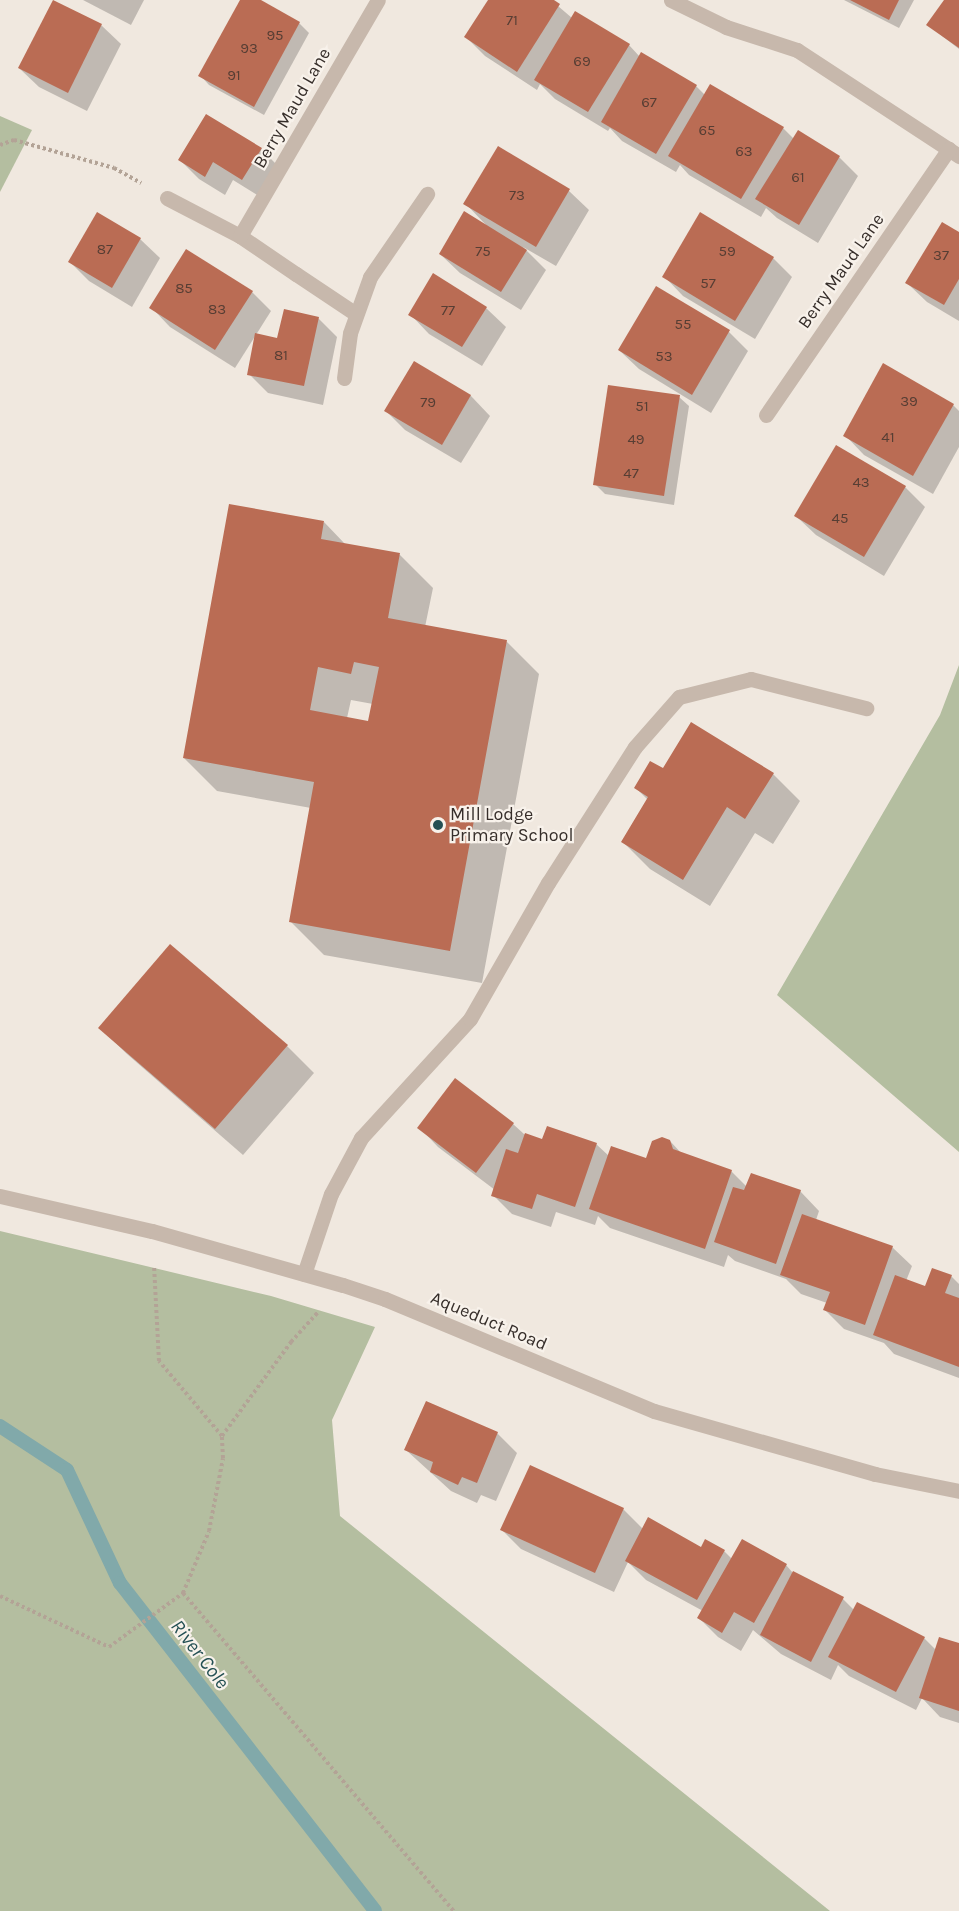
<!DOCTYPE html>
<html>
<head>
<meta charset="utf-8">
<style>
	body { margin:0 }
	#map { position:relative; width:959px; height:1911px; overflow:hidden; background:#f0e8df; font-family:Karla,sans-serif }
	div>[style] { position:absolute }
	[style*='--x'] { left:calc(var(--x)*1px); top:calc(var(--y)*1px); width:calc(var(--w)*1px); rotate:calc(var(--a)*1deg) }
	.green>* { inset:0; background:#b4bea0 }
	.shadow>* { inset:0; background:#0003 }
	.stream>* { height:14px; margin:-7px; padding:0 7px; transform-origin:7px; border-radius:7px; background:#81a9aa }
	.building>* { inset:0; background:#ba6c54 }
	.path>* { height:4px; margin-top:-2px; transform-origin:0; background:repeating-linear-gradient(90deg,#b3a396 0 3px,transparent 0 6px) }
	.service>* { height:15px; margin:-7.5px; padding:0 7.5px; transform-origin:7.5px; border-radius:7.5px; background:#c7b8ac }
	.minor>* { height:15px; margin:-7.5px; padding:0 7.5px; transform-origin:7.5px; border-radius:7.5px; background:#c7b8ac }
	.tertiary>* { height:15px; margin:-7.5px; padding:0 7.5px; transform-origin:7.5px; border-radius:7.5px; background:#c7b8ac }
	.dots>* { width:16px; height:16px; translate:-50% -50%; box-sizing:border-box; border:3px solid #f8f2eb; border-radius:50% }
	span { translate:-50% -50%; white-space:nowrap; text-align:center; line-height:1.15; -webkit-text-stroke:4.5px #f8f2eb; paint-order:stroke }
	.number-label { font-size:15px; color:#573e34 }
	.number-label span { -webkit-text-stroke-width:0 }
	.street-label { font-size:18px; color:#362e2a }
	.poi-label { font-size:18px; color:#362e2a }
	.left { translate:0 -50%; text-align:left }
	.water-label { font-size:20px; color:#245054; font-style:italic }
</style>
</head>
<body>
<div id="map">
	<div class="green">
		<i style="clip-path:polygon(0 116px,32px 130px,0 192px)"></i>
		<i style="clip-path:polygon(959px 665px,959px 1152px,777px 995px,940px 715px)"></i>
		<i style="clip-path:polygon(0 1231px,271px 1296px,375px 1327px,332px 1420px,340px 1516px,830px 1911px,0 1911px)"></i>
	</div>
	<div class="shadow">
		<i style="clip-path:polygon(83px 0,144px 0,131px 25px)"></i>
		<i style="clip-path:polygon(242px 0,257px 0,299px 23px,309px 33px,264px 115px,209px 85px,200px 75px)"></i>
		<i style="clip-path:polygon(489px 0,551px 0,572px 18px,629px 45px,640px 57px,696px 86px,705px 95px,783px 128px,794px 139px,839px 157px,858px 176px,818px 243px,777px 218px,766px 208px,761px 217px,689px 175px,680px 165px,676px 172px,622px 141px,610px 128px,608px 131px,555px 99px,540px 84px,537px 90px,485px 56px,466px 37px)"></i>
		<i style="clip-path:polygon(844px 0,914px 0,899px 28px)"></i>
		<i style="clip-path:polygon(946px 0,959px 0,959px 49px,928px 25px)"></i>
		<i style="clip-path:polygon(101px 25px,121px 44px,87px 111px,39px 87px,19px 68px)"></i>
		<i style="clip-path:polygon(499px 148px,569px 191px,589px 210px,556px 266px,523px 247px,546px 270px,521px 310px,460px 273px,440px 254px,487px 226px,465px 203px)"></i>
		<i style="clip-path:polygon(261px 149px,280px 168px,262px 198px,233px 180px,225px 195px,199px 179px,180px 160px)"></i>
		<i style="clip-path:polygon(98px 214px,140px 239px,160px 258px,132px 307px,89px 281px,70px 262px)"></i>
		<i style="clip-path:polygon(959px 234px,959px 321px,927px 302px,907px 283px)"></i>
		<i style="clip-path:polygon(773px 258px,792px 277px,755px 339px,683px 296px,664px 276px)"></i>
		<i style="clip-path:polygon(252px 292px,271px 311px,235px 368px,170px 327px,151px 307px)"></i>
		<i style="clip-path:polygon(486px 308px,506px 327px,482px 366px,429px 334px,410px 314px)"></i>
		<i style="clip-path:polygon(318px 318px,337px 337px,323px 405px,268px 393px,249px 374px,279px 339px)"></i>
		<i style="clip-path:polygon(729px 332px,748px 351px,711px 413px,639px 369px,619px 350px)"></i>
		<i style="clip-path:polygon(414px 363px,471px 396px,490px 416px,461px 463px,405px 430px,386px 411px)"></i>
		<i style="clip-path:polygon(679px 397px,689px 406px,674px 505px,605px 494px,595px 484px)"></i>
		<i style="clip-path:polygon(953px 405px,959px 411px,959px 447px,933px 494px,864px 455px,845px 435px)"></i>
		<i style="clip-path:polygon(837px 447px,905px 487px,925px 507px,884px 576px,816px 535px,796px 516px)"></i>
		<i style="clip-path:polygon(evenodd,324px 522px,346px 545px,400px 555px,433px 588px,425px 627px,506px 641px,539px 674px,482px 983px,324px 955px,291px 922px,311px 808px,217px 791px,184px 758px,324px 522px,351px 700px,373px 704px,369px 723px,347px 718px,351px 700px)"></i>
		<i style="clip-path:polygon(663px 770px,773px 774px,800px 801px,773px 844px,755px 833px,710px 906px,650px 869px,623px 842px,648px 800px,636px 788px)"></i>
		<i style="clip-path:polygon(170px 946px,287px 1046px,314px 1073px,243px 1155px,127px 1054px,100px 1028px)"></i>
		<i style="clip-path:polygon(513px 1124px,524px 1134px,543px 1141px,596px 1144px,609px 1156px,647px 1160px,670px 1141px,682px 1154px,731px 1171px,747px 1187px,800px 1191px,819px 1211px,816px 1220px,892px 1247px,912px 1266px,906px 1281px,926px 1288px,951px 1276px,959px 1284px,959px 1378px,894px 1354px,884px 1343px,844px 1329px,825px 1310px,827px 1303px,801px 1294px,786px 1279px,735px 1261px,728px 1255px,724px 1267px,610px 1228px,598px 1216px,595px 1225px,556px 1212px,551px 1227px,512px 1214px,493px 1195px,495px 1190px,438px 1147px,419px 1127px)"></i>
		<i style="clip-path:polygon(497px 1433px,517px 1453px,496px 1501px,481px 1495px,477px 1503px,451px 1491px,406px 1450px)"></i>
		<i style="clip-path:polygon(531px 1467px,623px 1509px,643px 1529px,702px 1549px,724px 1551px,732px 1559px,786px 1565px,793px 1573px,843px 1599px,854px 1610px,924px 1638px,936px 1650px,959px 1645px,959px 1723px,940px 1717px,922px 1698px,916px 1710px,849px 1676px,838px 1665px,831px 1680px,781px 1654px,753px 1630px,741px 1651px,718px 1637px,699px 1618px,703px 1611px,646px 1580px,628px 1562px,614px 1592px,521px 1549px,502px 1530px)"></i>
	</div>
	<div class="stream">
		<i style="--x:0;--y:1426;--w:80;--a:33.3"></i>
		<i style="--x:67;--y:1470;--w:125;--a:64.9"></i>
		<i style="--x:120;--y:1583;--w:415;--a:52.1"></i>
	</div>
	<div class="building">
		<i style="clip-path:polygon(53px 0,102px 24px,68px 93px,18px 68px)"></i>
		<i style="clip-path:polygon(240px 0,261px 0,300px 22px,254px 107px,198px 76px)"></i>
		<i style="clip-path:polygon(488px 0,554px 0,560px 4px,517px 72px,464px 37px)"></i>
		<i style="clip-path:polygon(850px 0,899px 0,889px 20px)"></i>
		<i style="clip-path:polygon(944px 0,959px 0,959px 48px,926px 25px)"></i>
		<i style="clip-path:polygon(575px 11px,630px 44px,588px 112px,534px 80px)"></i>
		<i style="clip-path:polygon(641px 52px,697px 85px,656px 154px,601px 122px)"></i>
		<i style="clip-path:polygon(710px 84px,784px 127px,741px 199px,668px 156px)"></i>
		<i style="clip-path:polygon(206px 114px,262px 148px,242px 180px,213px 162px,205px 177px,178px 160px)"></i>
		<i style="clip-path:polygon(798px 130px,840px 156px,799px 225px,755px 199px)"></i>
		<i style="clip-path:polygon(498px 146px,570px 189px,536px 247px,463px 204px)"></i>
		<i style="clip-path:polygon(464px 211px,527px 250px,501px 292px,439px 254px)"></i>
		<i style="clip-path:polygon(97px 212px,141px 238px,112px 288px,68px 262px)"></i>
		<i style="clip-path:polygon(700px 212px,774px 257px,735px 321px,662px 277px)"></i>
		<i style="clip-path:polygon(942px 222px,959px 232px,959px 279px,944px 305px,905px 283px)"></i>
		<i style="clip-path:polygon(186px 249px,253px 291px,215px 350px,149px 308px)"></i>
		<i style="clip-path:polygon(433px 273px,487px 307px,462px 347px,408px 315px)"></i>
		<i style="clip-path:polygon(656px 286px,730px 330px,692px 395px,618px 350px)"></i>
		<i style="clip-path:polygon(284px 309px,319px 317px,304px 386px,247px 375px,255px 333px,277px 338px)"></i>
		<i style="clip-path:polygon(414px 361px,471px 395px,442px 445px,384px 411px)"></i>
		<i style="clip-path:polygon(883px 363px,954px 404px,913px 476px,843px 436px)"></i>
		<i style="clip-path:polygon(608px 385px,680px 395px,664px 496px,593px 485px)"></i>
		<i style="clip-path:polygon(836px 445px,906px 486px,864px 557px,794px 516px)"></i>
		<i style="clip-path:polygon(evenodd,229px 504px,324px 521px,321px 539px,400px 553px,388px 618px,507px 640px,450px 951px,289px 922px,314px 782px,183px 758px,229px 504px,354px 662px,379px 667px,368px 721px,310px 710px,318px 667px,351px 674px,354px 662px)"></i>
		<i style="clip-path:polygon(691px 722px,774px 773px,745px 819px,727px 807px,683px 880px,621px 842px,648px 797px,634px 788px,650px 761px,663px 768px)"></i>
		<i style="clip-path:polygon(170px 944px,288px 1045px,215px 1129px,98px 1028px)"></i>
		<i style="clip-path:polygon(455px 1078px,514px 1123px,476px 1173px,417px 1128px)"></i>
		<i style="clip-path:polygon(547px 1126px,597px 1143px,575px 1207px,537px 1194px,532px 1209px,491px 1196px,506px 1149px,518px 1153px,525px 1133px,542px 1139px)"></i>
		<i style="clip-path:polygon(662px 1137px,670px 1140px,673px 1149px,732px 1170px,705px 1249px,589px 1209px,611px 1146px,646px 1158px,652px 1141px)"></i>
		<i style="clip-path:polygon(751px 1173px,801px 1190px,776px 1264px,714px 1242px,733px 1187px,744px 1190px)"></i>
		<i style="clip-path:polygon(802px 1214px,893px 1246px,865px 1325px,823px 1310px,830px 1292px,780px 1275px)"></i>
		<i style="clip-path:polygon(932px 1268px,952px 1275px,945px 1293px,959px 1298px,959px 1367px,873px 1335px,895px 1275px,925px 1286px)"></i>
		<i style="clip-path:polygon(426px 1401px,498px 1432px,477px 1483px,462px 1477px,458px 1485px,430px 1472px,433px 1462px,404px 1450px)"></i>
		<i style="clip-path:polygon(530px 1465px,624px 1508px,595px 1573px,500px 1530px)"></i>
		<i style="clip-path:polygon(648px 1517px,701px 1547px,705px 1539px,725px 1550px,697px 1600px,625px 1561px)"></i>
		<i style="clip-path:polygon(742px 1539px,787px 1564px,754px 1623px,734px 1612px,722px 1633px,697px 1618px)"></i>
		<i style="clip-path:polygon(793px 1571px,844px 1597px,811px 1662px,760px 1635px)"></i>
		<i style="clip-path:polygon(857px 1602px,925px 1637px,896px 1692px,828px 1657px)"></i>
		<i style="clip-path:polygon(939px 1637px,959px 1643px,959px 1711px,919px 1698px)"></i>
	</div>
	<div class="path">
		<i style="--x:0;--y:145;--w:15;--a:-20"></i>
		<i style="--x:14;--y:140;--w:104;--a:15.6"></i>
		<i style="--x:114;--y:168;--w:31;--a:29"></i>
		<i style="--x:222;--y:1436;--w:117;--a:-53.7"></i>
		<i style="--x:291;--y:1342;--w:42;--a:-47.9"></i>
		<i style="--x:183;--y:1593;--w:418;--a:49.6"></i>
		<i style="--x:0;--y:1596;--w:120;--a:25.1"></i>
		<i style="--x:109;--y:1647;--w:92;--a:-36.1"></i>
		<i style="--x:183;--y:1593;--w:67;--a:-67.2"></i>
		<i style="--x:209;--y:1531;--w:74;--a:-79.1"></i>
		<i style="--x:223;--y:1458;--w:22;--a:-93"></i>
		<i style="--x:222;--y:1436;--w:98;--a:-130"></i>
		<i style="--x:159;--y:1361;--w:95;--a:-93"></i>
	</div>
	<div class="service">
		<i style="--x:296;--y:274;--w:72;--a:33.7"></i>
		<i style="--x:344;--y:378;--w:45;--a:-82.4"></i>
		<i style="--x:350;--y:333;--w:59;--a:-70.3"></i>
		<i style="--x:370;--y:277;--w:101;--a:-55.5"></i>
		<i style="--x:304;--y:1274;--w:84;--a:-71.4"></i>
		<i style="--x:331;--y:1194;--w:64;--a:-61.8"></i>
		<i style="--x:361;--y:1138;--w:161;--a:-47.5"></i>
		<i style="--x:470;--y:1019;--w:157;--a:-60.2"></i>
		<i style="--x:548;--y:883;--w:161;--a:-57.4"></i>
		<i style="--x:635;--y:747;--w:67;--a:-48.7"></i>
		<i style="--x:679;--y:697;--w:74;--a:-14"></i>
		<i style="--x:751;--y:679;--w:119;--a:14.2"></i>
	</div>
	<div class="minor">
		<i style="--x:671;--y:0;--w:61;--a:26.1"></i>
		<i style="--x:726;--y:27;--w:75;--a:17.9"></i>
		<i style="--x:797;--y:50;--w:194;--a:33.2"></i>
		<i style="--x:167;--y:198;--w:82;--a:27.5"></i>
		<i style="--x:240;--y:236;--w:68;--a:34.2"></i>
		<i style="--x:240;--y:236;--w:273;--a:-59.7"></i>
		<i style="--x:766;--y:415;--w:323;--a:-55.5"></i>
	</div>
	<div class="tertiary">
		<i style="--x:0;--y:1196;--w:156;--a:13"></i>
		<i style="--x:152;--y:1231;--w:198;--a:15.8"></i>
		<i style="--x:343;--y:1285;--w:44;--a:18.4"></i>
		<i style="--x:385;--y:1299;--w:291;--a:22.6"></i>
		<i style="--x:654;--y:1411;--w:230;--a:15.9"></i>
		<i style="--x:875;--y:1474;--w:86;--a:11.4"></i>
	</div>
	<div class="dots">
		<i style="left:438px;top:825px;background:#245054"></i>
	</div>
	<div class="number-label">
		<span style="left:512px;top:21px">71</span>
		<span style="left:275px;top:36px">95</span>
		<span style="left:249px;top:49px">93</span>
		<span style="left:582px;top:62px">69</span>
		<span style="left:234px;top:76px">91</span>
		<span style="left:649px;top:103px">67</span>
		<span style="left:707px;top:131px">65</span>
		<span style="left:744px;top:152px">63</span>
		<span style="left:798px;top:178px">61</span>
		<span style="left:517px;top:196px">73</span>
		<span style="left:105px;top:250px">87</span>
		<span style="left:483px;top:252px">75</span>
		<span style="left:727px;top:252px">59</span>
		<span style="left:941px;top:256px">37</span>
		<span style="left:708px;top:284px">57</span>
		<span style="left:184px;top:289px">85</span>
		<span style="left:217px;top:310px">83</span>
		<span style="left:448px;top:311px">77</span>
		<span style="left:683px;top:325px">55</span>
		<span style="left:281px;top:356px">81</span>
		<span style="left:664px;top:357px">53</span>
		<span style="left:909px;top:402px">39</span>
		<span style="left:428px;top:403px">79</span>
		<span style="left:642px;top:407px">51</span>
		<span style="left:888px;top:438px">41</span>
		<span style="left:636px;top:440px">49</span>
		<span style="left:631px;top:474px">47</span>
		<span style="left:861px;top:483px">43</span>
		<span style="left:840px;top:519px">45</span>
	</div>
	<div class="street-label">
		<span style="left:292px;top:108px;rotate:-60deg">Berry Maud Lane</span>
		<span style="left:841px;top:271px;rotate:-55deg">Berry Maud Lane</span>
		<span style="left:489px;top:1321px;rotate:23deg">Aqueduct Road</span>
	</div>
	<div class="poi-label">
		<span class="left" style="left:450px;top:825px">Mill Lodge<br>Primary School</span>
	</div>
	<div class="water-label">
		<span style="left:200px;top:1654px;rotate:52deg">River Cole</span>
	</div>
</div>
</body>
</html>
